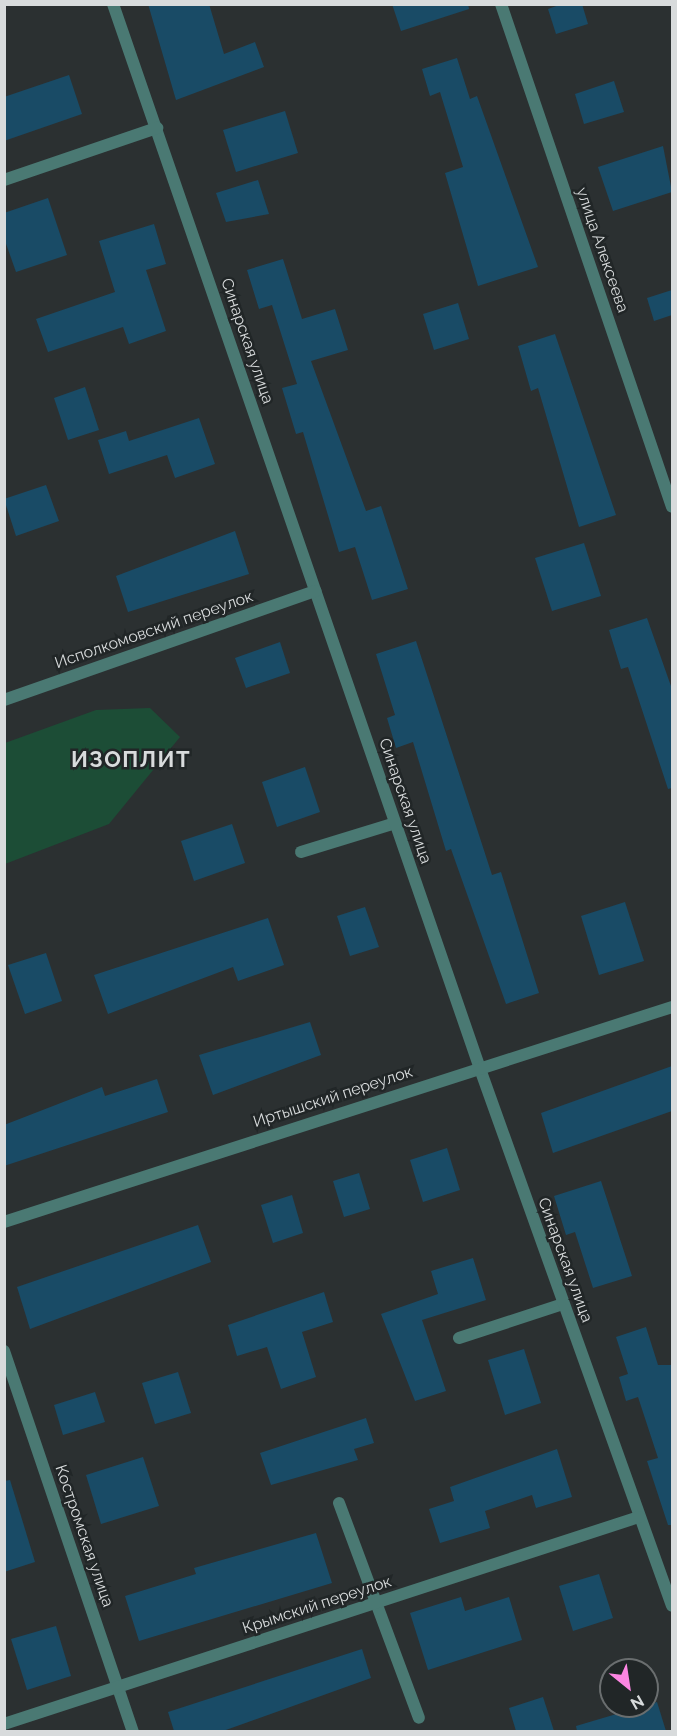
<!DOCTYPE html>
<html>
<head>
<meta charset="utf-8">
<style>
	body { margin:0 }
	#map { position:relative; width:677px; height:1736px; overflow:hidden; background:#2b3031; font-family:Raleway,sans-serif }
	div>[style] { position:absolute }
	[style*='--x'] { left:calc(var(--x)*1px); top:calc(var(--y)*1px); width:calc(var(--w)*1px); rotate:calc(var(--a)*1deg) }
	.green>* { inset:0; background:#1c4d36 }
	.building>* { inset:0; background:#194b66 }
	.service>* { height:12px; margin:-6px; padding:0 6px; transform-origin:6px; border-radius:6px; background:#4a7973 }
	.minor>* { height:12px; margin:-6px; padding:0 6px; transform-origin:6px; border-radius:6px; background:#4a7973 }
	.tertiary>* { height:12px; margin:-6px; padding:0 6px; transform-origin:6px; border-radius:6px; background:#4a7973 }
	span { translate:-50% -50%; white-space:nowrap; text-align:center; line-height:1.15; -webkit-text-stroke:5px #212627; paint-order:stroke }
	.street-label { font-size:16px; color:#d8dbdc }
	.district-label { font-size:22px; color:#d8dbdc; font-weight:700; letter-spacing:1.5px }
	.frame { position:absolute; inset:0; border:6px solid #d8dbdc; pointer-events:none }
	.north { position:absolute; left:599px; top:1658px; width:60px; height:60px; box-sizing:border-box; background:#212627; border:2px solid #6a6e6f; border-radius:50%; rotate:150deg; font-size:16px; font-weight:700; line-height:24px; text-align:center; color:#d8dbdc }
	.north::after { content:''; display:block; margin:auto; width:21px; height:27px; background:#fd86e2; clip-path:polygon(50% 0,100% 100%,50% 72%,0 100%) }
</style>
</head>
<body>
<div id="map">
	<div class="green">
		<i style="clip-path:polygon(150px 708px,180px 737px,109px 824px,5px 864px,5px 743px,96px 710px)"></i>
	</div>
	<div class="building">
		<i style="clip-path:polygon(148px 4px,209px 4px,224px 54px,255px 42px,264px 67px,176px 100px)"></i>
		<i style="clip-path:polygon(392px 4px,468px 4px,469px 9px,401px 31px)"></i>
		<i style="clip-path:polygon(562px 4px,582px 4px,588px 24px,556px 34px,548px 9px)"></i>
		<i style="clip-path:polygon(457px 58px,470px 99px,477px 96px,538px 267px,478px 286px,445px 173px,463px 167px,440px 92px,430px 96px,422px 69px)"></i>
		<i style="clip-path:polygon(69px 75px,82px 114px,4px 141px,4px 97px)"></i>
		<i style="clip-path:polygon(614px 81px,624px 112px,584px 124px,575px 94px)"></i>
		<i style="clip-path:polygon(285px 111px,298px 153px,236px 172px,223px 130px)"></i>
		<i style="clip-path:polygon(663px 146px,672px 192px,613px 211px,598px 167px)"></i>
		<i style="clip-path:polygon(258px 180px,269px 214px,226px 222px,216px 193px)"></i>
		<i style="clip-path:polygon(48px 198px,67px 255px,16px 272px,4px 238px,4px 213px)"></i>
		<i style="clip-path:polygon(154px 224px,166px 264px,146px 270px,166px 331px,129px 344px,123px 327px,48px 352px,36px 319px,115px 292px,99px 241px)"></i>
		<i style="clip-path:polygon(283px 259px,302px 319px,335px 309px,348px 350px,311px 361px,366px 511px,381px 506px,408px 589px,372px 600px,355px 547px,339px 552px,303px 432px,296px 434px,282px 388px,297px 384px,272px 305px,259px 309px,247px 270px)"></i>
		<i style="clip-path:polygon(672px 290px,672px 315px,654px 321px,647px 298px)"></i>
		<i style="clip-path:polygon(458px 303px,469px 339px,434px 350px,423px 314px)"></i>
		<i style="clip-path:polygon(555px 334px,616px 515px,579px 527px,538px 388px,531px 391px,518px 346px)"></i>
		<i style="clip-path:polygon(85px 387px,99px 430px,68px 440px,54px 398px)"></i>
		<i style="clip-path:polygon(199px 418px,215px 464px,175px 478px,167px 455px,109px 474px,98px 440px,126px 431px,129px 441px)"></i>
		<i style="clip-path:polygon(46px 485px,59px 521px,16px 536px,4px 499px)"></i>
		<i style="clip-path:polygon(235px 531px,249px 574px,128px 612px,116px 576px)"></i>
		<i style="clip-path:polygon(584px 543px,601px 596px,552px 611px,535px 558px)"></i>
		<i style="clip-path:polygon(647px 618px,672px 689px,672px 788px,668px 789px,628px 667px,621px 669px,609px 630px)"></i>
		<i style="clip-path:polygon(416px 641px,492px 875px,501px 872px,539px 993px,506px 1004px,451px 849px,446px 851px,413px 742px,396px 748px,387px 718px,395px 715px,376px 654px)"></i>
		<i style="clip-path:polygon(280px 642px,290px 673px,246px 688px,235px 658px)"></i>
		<i style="clip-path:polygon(305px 767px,320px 812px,277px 827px,262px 782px)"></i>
		<i style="clip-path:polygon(232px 824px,245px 863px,194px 881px,181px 841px)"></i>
		<i style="clip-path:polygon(625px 902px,644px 961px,599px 975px,581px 916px)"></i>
		<i style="clip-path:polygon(365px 907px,379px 947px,350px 956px,337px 916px)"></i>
		<i style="clip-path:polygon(268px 918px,284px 965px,238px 981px,233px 967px,108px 1014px,94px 975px)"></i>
		<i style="clip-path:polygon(46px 953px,62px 1001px,25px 1014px,8px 965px)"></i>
		<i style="clip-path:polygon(310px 1022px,321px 1055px,213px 1095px,199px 1055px)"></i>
		<i style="clip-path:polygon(672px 1066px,672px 1111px,553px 1153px,541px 1113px)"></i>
		<i style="clip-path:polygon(157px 1079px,168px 1112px,4px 1166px,4px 1125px,102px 1087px,105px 1096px)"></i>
		<i style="clip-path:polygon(447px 1148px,460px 1190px,423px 1202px,410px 1160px)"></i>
		<i style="clip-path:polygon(359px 1173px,370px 1209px,344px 1217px,333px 1181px)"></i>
		<i style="clip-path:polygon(601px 1181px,632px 1276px,593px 1288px,575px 1232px,566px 1235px,554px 1196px)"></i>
		<i style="clip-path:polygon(292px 1195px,303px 1233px,273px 1243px,261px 1205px)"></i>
		<i style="clip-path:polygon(198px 1225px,211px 1262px,30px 1329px,17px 1287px)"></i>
		<i style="clip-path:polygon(473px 1258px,486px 1300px,422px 1320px,446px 1391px,415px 1401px,381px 1314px,438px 1294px,431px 1271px)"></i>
		<i style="clip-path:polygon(324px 1292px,333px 1322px,302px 1332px,316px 1377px,281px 1389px,267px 1347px,237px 1356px,228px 1325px)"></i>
		<i style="clip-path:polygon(646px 1327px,658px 1365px,672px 1365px,672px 1525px,668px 1525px,647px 1461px,658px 1458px,638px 1397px,626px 1401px,619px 1377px,628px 1374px,616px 1337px)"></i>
		<i style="clip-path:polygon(524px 1349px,541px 1403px,505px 1415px,488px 1360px)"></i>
		<i style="clip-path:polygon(178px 1372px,191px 1413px,155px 1424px,142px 1383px)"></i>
		<i style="clip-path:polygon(95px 1392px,105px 1422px,63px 1435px,54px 1405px)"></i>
		<i style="clip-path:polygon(366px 1418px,374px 1443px,354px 1449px,358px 1460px,271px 1485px,260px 1453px)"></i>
		<i style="clip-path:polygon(557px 1449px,572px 1497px,536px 1508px,532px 1495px,485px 1511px,490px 1528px,440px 1543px,429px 1509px,454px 1501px,450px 1487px)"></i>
		<i style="clip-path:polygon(143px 1457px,159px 1506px,101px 1524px,86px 1475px)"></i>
		<i style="clip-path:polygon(10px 1480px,35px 1562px,4px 1572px,4px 1481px)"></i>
		<i style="clip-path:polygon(316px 1533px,332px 1583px,139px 1641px,125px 1596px,196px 1574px,194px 1568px)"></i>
		<i style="clip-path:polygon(599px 1574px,613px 1618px,573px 1631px,559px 1586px)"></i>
		<i style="clip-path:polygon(461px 1597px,465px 1611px,509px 1597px,522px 1640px,428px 1670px,410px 1613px)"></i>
		<i style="clip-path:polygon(56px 1626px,71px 1676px,27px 1690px,11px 1639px)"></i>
		<i style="clip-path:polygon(362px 1649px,371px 1678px,223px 1731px,174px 1731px,168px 1712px)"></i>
		<i style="clip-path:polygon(543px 1697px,554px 1731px,516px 1731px,509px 1708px)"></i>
		<i style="clip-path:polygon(657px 1702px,666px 1731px,577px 1731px,576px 1726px)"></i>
	</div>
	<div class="service">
		<i style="--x:301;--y:852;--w:98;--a:-17.1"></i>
		<i style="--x:459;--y:1338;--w:109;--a:-18.1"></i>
		<i style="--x:339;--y:1503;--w:229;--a:69.6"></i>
	</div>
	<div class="minor">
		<i style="--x:113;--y:4;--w:1123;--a:70.98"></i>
		<i style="--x:479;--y:1066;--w:573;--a:70.33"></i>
		<i style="--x:501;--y:4;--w:531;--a:71.22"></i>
		<i style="--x:4;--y:180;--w:162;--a:-18.8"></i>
		<i style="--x:4;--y:700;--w:330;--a:-19.3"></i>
		<i style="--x:4;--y:1351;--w:402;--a:71.3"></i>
		<i style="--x:4;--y:1724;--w:668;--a:-18.06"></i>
	</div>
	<div class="tertiary">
		<i style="--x:4;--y:1222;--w:702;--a:-17.84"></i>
	</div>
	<div class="street-label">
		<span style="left:602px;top:250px;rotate:71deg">улица Алексеева</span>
		<span style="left:247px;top:341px;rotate:71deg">Синарская улица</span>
		<span style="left:154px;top:630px;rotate:-19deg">Исполкомовский переулок</span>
		<span style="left:405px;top:801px;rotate:71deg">Синарская улица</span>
		<span style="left:333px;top:1097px;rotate:-18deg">Иртышский переулок</span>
		<span style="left:565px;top:1260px;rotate:70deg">Синарская улица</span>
		<span style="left:84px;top:1536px;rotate:71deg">Костромская улица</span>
		<span style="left:317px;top:1605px;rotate:-18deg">Крымский переулок</span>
	</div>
	<div class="district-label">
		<span style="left:131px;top:760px">ИЗОПЛИТ</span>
	</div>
	<div class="frame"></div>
	<div class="north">N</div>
</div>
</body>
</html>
